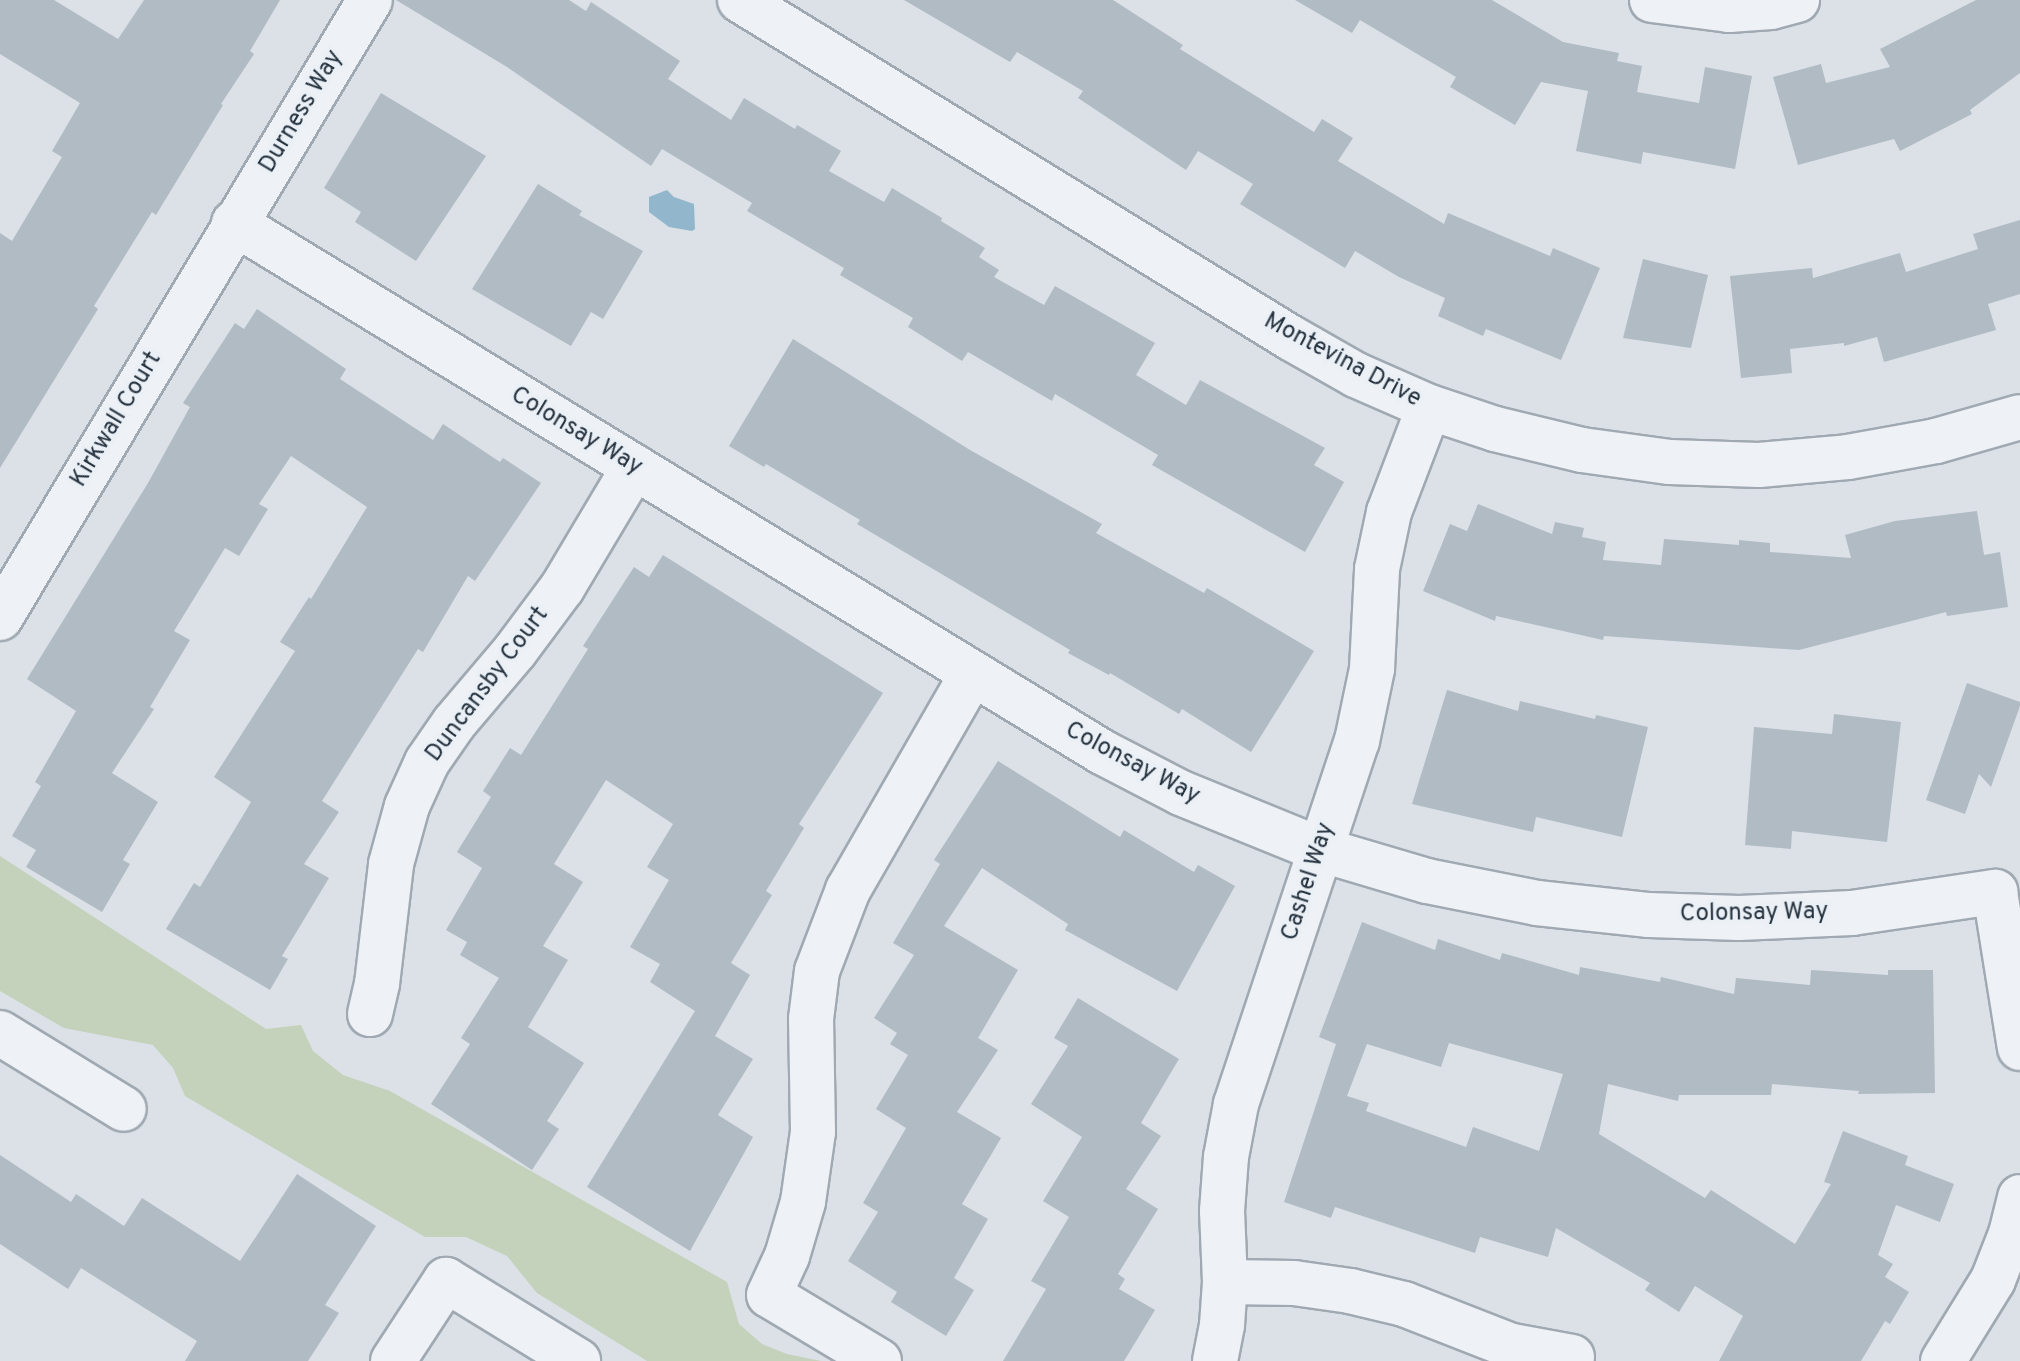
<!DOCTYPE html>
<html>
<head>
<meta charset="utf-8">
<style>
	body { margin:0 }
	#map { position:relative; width:2020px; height:1361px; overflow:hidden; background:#dbe1e7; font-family:Overpass,sans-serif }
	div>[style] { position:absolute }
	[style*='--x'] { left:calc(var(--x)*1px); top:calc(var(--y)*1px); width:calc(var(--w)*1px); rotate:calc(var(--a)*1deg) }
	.green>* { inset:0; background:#c4d1bb }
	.water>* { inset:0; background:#92b6cb }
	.building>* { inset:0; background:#b1bbc4 }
	.roads { filter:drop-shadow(2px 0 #a0a9b1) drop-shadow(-2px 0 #a0a9b1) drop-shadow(0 2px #a0a9b1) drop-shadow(0 -2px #a0a9b1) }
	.minor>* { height:44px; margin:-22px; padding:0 22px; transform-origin:22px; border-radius:22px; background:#eef1f5 }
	span { translate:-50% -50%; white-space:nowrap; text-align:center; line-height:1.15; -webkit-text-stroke:7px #eaf0f5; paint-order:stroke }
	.street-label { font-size:24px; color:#24313e }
</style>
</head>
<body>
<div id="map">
	<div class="green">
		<i style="clip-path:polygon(0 856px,266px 1029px,301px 1025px,313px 1051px,343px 1075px,390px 1091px,727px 1282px,739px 1324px,762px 1344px,787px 1354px,821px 1361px,647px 1361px,537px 1293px,507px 1256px,466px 1237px,425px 1237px,185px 1096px,173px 1068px,153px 1045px,64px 1028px,0 991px)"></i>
	</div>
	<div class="water">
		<i style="clip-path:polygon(667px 190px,674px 197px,694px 204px,695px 229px,692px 231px,669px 227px,649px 212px,649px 197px)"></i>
	</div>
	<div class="building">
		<i style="clip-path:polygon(0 0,54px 0,118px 39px,144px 0,280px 0,250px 51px,254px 54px,221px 104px,223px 105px,156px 215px,152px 212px,94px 306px,98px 309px,0 468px,0 233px,12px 241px,62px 157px,52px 151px,80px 103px,0 54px)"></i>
		<i style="clip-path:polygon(396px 0,569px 0,586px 11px,591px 2px,680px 61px,668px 79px,731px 120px,744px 98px,795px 129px,797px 125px,841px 151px,829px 171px,884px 202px,892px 188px,942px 218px,941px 221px,985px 248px,979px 257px,999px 270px,994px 277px,1044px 305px,1055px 286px,1155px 343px,1136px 375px,1186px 405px,1200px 380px,1325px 448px,1314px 465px,1344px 482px,1305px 552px,1152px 465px,1158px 455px,1055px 394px,1052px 401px,968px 352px,962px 361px,908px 327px,913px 318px,840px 275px,844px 268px,747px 211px,752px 203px,662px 149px,651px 166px,507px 67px)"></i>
		<i style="clip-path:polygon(904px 0,1113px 0,1183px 45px,1180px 49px,1314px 132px,1322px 119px,1353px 138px,1338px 161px,1444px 224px,1448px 213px,1550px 256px,1553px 248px,1600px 268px,1561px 360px,1486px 329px,1483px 336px,1438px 316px,1445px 298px,1399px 277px,1355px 251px,1345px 268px,1240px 204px,1253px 184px,1198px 151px,1186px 170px,1078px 98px,1083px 91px,1017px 52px,1010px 62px)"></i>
		<i style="clip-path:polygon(1295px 0,1492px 0,1563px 42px,1619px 53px,1617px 61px,1642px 66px,1637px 92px,1699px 103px,1705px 67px,1752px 76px,1735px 169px,1643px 152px,1641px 164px,1576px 151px,1588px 91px,1541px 82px,1515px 125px,1450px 87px,1456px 77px,1360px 20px,1352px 33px)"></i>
		<i style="clip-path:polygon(1976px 0,2020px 0,2020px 73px,1970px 110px,1972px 114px,1900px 151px,1894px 139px,1798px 165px,1773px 77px,1821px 64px,1826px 83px,1890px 67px,1880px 49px)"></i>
		<i style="clip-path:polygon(381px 93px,486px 156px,416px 261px,355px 222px,361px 212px,324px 188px)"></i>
		<i style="clip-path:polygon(538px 184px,582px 211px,579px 215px,643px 251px,603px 319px,591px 312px,571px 346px,472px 289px)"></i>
		<i style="clip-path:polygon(2020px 220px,2020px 294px,1988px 304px,1996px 330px,1884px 362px,1877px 337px,1844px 346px,1844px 343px,1790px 349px,1792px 373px,1741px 378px,1730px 276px,1812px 268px,1813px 278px,1900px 253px,1906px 272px,1978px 249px,1973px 234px)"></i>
		<i style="clip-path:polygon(1643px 259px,1708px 275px,1691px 348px,1623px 338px)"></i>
		<i style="clip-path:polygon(257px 309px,346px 369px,340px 379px,433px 440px,443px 424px,500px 462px,503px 458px,541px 483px,475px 581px,468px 576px,423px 652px,418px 649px,322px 801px,339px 812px,304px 864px,329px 878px,282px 956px,288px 959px,270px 990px,166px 929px,194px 883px,200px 887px,251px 802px,214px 777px,295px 651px,280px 642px,309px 597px,311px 599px,367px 507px,291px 456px,259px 504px,268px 509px,239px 556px,225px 548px,174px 631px,190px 640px,150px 707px,154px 709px,112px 773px,158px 802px,123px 860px,130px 864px,102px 912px,26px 867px,36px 850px,12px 836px,41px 786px,35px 782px,76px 711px,27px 679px,148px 483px,190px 407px,183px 403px,235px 323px,244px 329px)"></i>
		<i style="clip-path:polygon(793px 339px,970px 450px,1102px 524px,1096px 533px,1204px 593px,1207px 588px,1314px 651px,1251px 752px,1182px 709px,1179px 714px,1110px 673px,1109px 675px,1068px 653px,1070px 650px,857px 524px,860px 520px,766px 464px,764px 467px,729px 446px)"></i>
		<i style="clip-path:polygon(1478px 504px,1552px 534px,1555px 522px,1584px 528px,1582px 537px,1606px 542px,1603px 560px,1661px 565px,1664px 539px,1739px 545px,1739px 540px,1770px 543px,1770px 552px,1851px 558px,1845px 535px,1895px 521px,1977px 511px,1984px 555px,2000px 552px,2008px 607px,1947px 616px,1946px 612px,1799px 650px,1604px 636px,1603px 640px,1496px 616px,1495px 621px,1423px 591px,1450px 524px,1467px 531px)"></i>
		<i style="clip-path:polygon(663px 555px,883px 693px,799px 824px,804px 828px,766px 891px,772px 895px,731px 963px,750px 975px,715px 1036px,753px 1059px,718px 1115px,753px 1137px,690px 1251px,587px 1187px,695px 1011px,650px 982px,660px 964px,630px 947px,669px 880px,647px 867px,673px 824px,606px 780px,554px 864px,583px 882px,543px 946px,568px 960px,528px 1027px,584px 1063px,547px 1121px,559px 1129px,532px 1170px,431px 1104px,470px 1044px,461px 1038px,499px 978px,460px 955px,467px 942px,446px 930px,482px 868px,457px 852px,491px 797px,483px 791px,510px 748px,521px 755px,588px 649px,583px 646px,634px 567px,649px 577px)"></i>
		<i style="clip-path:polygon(1967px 683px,2020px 702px,2020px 706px,1991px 787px,1979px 774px,1965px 814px,1926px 800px)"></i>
		<i style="clip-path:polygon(1447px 690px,1518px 711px,1520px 701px,1595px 719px,1596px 715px,1648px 727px,1622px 837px,1536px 817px,1533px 832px,1412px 804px)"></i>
		<i style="clip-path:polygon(1834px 714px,1901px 722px,1887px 842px,1792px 831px,1791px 849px,1745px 845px,1754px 727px,1832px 734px)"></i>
		<i style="clip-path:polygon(998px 761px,1120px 837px,1124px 830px,1194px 872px,1198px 865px,1235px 886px,1177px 991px,1065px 930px,1068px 924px,982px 868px,944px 926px,1018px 970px,978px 1038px,998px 1050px,957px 1112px,1001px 1138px,962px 1204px,988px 1219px,954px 1278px,974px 1290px,946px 1336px,891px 1302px,897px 1292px,848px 1261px,878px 1212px,863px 1203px,906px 1128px,876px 1109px,908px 1055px,890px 1044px,897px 1033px,874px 1018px,914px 955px,893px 943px,940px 864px,934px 860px)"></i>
		<i style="clip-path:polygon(evenodd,1362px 922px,1435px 950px,1438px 939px,1500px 960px,1502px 953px,1579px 975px,1580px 967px,1660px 982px,1661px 977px,1734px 994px,1736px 978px,1810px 985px,1811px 970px,1888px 975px,1888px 970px,1933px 970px,1935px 1093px,1858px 1094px,1859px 1091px,1772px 1084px,1771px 1095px,1679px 1095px,1678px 1101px,1608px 1084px,1599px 1134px,1705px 1198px,1711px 1190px,1795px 1244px,1831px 1184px,1824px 1182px,1843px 1131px,1908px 1156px,1905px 1165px,1954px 1184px,1940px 1222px,1896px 1205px,1878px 1255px,1893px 1264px,1885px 1277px,1909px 1292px,1890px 1324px,1885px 1321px,1861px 1361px,1719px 1361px,1743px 1316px,1695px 1286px,1679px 1312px,1645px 1290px,1650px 1283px,1556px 1228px,1548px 1257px,1480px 1237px,1475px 1253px,1335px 1207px,1331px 1218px,1284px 1202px,1336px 1044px,1319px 1037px,1362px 922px,1449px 1043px,1563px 1074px,1539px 1151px,1473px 1127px,1466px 1147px,1366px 1111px,1369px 1103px,1347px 1096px,1367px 1044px,1441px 1067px,1449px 1043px)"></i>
		<i style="clip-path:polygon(1078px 998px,1179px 1059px,1141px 1123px,1161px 1136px,1126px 1189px,1158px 1209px,1118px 1274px,1125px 1279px,1119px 1289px,1155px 1310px,1124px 1361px,1003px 1361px,1046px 1289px,1031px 1281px,1069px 1217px,1043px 1201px,1082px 1137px,1031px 1104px,1068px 1046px,1054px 1038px)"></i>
		<i style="clip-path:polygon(0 1155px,71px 1202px,76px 1194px,124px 1226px,142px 1198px,240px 1261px,297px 1174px,376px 1226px,325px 1305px,339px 1313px,308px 1361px,185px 1361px,197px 1341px,81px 1268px,68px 1289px,0 1244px)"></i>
	</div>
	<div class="roads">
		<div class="minor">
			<i style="--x:740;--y:0;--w:646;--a:31.53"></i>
			<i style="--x:1291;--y:338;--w:75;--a:29.6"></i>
			<i style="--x:1356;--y:375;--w:80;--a:23.7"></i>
			<i style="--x:1429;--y:407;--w:70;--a:18.4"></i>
			<i style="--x:1495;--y:429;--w:89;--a:13.6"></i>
			<i style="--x:1582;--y:450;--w:89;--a:7.8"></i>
			<i style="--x:1670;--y:462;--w:89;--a:1.9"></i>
			<i style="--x:1759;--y:465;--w:89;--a:-5.1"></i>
			<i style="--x:1848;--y:457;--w:89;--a:-10.3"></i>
			<i style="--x:1936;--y:441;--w:87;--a:-15.9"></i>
			<i style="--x:1652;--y:0;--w:78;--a:7.4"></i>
			<i style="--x:1729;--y:10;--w:42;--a:-4.1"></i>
			<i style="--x:1771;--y:7;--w:27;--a:-15"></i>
			<i style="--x:234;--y:223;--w:1016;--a:31.36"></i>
			<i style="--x:1102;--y:752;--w:89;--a:27.4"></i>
			<i style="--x:1181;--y:793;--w:149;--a:22.1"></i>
			<i style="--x:1319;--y:849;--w:113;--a:16.5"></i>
			<i style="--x:1427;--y:881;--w:112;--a:11.3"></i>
			<i style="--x:1537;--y:903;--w:113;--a:6.1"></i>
			<i style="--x:1649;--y:915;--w:90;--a:1.9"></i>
			<i style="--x:1739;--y:918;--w:113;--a:-2.5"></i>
			<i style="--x:1852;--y:913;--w:145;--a:-8.4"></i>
			<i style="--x:1995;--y:892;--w:158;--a:80.9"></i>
			<i style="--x:0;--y:618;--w:720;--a:-59.09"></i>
			<i style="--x:370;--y:1014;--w:31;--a:-77"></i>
			<i style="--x:377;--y:984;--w:121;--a:-83.3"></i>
			<i style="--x:391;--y:864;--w:60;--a:-74.6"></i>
			<i style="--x:407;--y:806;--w:48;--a:-65.6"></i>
			<i style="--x:427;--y:762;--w:47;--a:-55.3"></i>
			<i style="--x:454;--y:723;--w:94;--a:-49.7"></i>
			<i style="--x:515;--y:651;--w:79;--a:-53.3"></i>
			<i style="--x:562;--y:588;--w:141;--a:-59.2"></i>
			<i style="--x:0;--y:1033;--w:145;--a:31.5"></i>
			<i style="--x:1225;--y:1282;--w:69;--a:0.8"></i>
			<i style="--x:1294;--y:1283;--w:57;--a:8.1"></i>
			<i style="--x:1350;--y:1291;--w:56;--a:13.5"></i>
			<i style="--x:1404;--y:1304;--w:116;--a:21.3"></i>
			<i style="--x:1512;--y:1346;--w:61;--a:10.4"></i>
			<i style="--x:393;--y:1361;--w:97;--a:-56.8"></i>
			<i style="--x:446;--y:1280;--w:155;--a:31.5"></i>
			<i style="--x:879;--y:1361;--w:128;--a:-149"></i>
			<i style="--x:769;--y:1295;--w:43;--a:-65.2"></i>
			<i style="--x:787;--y:1256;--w:56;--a:-73.5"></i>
			<i style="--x:803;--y:1202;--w:71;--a:-81.9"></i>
			<i style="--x:813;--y:1132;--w:113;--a:-91"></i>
			<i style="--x:811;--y:1019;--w:48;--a:-82.9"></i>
			<i style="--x:817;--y:971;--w:87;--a:-69.1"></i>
			<i style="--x:848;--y:890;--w:249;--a:-60.1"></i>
			<i style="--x:1215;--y:1361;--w:37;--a:-79"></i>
			<i style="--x:1222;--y:1325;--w:43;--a:-86"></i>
			<i style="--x:1225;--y:1282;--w:71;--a:-92.4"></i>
			<i style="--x:1222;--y:1211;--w:54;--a:-85.8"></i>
			<i style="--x:1226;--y:1157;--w:54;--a:-79.3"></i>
			<i style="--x:1236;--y:1104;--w:383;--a:-71.6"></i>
			<i style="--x:1357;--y:741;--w:74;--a:-78.2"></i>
			<i style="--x:1372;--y:669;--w:100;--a:-87.1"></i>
			<i style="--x:1377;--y:569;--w:58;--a:-78.1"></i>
			<i style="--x:1389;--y:512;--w:112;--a:-69.1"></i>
			<i style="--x:1943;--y:1361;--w:95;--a:-58.3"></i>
			<i style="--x:1993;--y:1280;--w:49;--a:-68.6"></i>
			<i style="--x:2011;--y:1234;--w:38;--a:-76"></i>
		</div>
	</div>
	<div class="street-label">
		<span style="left:302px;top:112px;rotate:-59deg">Durness Way</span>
		<span style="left:1342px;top:361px;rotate:28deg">Montevina Drive</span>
		<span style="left:117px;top:420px;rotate:-59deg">Kirkwall Court</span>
		<span style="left:576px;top:432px;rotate:31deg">Colonsay Way</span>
		<span style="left:488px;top:685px;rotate:-53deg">Duncansby Court</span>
		<span style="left:1132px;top:764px;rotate:28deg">Colonsay Way</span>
		<span style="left:1309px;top:882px;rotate:-72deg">Cashel Way</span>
		<span style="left:1754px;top:914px;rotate:-1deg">Colonsay Way</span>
	</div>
</div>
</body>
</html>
